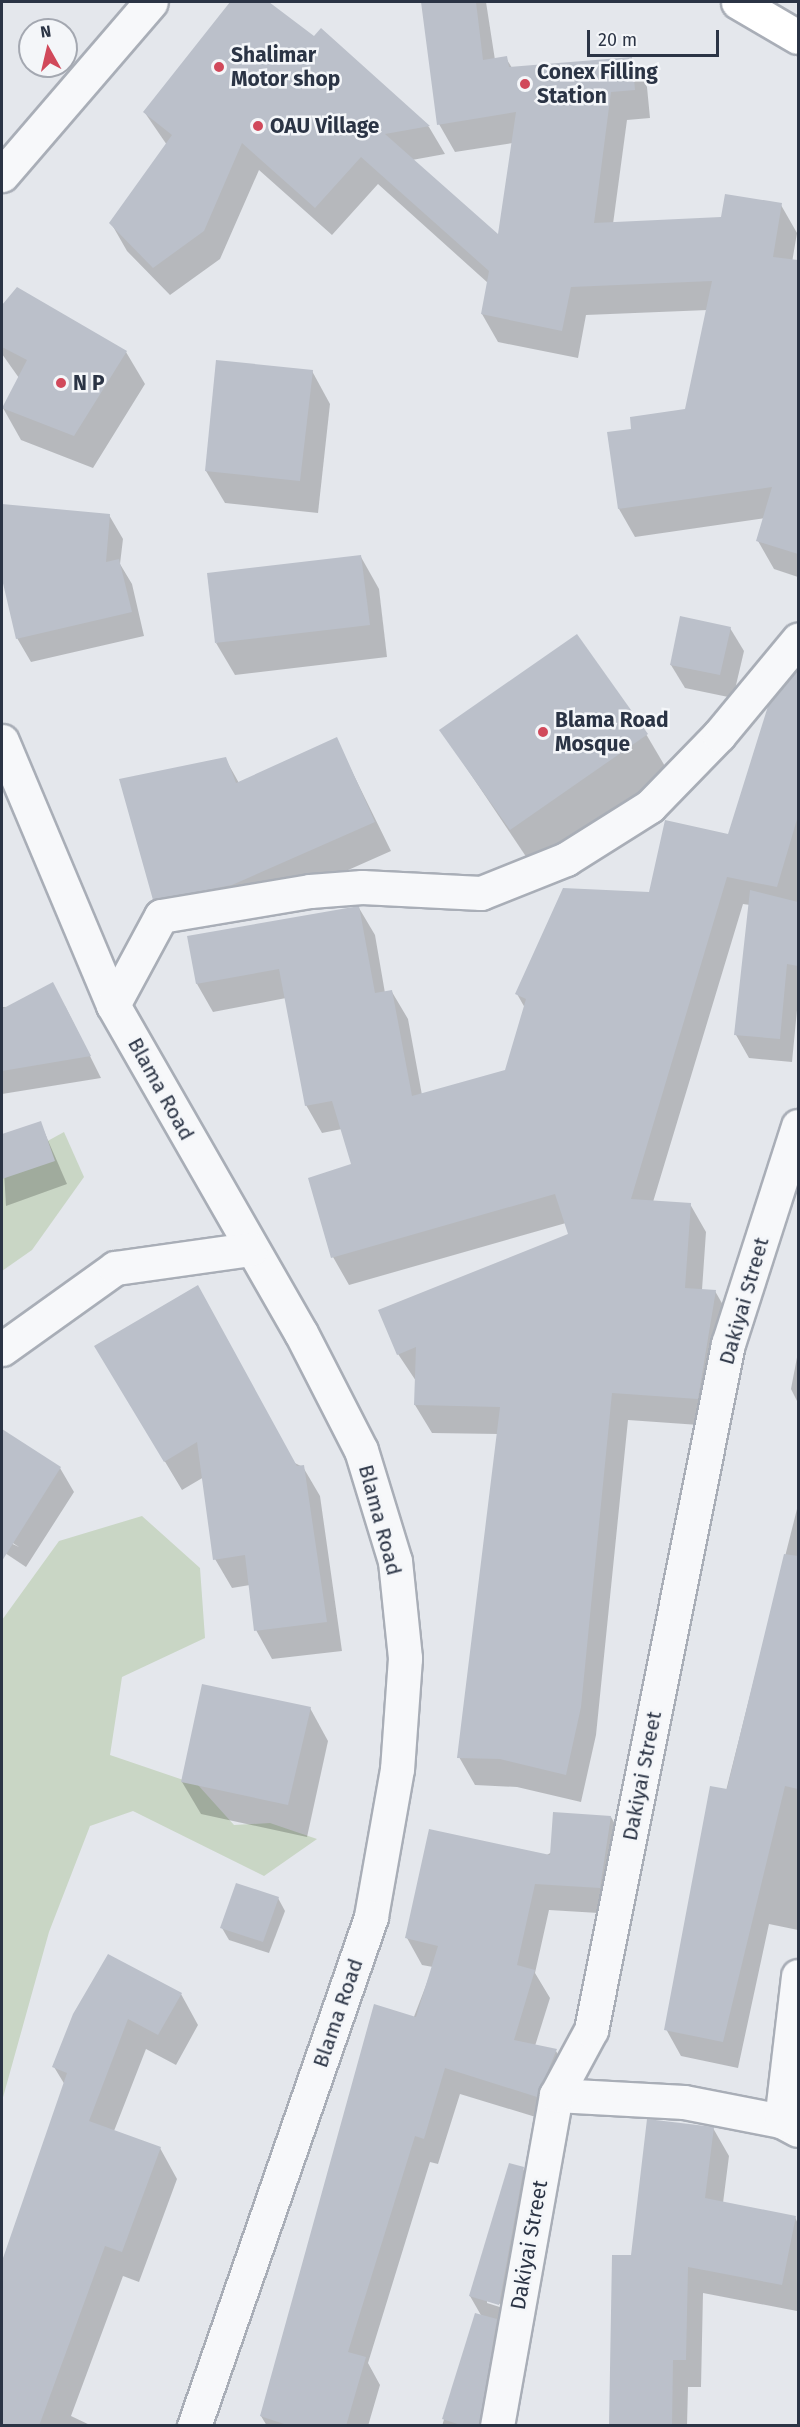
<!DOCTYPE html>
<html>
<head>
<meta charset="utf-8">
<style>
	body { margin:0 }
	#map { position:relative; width:800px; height:2427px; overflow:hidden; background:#e4e7ec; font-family:"Fira Sans",sans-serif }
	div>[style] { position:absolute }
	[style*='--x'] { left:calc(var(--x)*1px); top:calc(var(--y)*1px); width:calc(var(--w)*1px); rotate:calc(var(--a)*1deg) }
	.green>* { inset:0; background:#c9d6c5 }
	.shadow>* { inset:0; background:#0003 }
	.building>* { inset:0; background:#bbc0ca }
	.roads { filter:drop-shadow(2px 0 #a9aeb7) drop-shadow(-2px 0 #a9aeb7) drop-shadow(0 2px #a9aeb7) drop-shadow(0 -2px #a9aeb7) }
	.minor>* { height:33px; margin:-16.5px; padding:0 16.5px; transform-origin:16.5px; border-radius:16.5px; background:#f7f8fa }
	.highway>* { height:33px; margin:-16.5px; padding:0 16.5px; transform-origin:16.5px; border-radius:16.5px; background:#fff }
	.dots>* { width:16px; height:16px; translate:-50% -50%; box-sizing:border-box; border:3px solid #f4f6f9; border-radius:50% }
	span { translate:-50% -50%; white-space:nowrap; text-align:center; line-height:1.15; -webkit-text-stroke:5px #f4f6f9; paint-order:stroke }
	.poi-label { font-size:21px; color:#2b3445; font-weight:700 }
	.left { translate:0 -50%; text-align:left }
	.street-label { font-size:21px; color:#2b3445 }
	.frame { position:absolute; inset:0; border:3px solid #2b3445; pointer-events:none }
	.north { position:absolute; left:18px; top:18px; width:60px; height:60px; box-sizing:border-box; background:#f4f6f9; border:2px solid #a4a8b1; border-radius:50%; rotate:352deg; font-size:16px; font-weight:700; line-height:24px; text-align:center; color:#2b3445 }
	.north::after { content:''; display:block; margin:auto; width:21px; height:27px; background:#d1495b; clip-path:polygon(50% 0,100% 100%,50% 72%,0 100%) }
	.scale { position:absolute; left:587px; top:30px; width:132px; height:27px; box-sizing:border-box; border:3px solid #2b3445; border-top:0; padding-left:8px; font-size:18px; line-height:21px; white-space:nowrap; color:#2b3445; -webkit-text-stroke:4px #f4f6f9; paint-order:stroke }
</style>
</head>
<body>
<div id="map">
	<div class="green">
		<i style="clip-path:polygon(64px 1132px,84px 1177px,32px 1250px,2px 1271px,2px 1166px)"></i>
		<i style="clip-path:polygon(142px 1516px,200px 1568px,205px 1638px,122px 1677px,110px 1755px,198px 1785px,234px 1825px,270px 1823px,317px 1839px,264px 1876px,133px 1811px,90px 1826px,49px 1932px,2px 2101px,2px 1620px,59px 1541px)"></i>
	</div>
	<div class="shadow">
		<i style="clip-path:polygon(232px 2px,267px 2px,314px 38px,321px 31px,429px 127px,445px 154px,412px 160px,499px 237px,513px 143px,455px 152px,439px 124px,422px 2px,486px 2px,495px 60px,506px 58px,512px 68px,631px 59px,647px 87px,650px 118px,627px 120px,613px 224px,722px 218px,781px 205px,797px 233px,761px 446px,784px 451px,798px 399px,798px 577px,774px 569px,758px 541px,765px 518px,635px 537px,619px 509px,633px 430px,687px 410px,708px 310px,586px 315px,578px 358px,498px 342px,482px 314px,488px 283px,378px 184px,332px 235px,259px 170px,220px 259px,170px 295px,127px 251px,111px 223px,167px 145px,145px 113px)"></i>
		<i style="clip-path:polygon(17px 289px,126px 352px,145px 384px,93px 468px,21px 440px,3px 408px,19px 378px,2px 354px,2px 307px)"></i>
		<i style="clip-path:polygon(312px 371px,330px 404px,318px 513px,225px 503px,206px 471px)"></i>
		<i style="clip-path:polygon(2px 506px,109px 515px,123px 539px,120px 564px,132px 584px,144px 636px,31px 662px,17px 638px,2px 573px)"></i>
		<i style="clip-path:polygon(361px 557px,379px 589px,387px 657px,235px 675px,216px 643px)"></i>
		<i style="clip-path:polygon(730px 628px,744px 651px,733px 698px,685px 688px,671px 665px)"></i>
		<i style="clip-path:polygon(787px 685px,798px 689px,798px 1000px,792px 1062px,749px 1058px,736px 1035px,750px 905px,743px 904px,653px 1202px,690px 1204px,706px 1232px,702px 1290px,715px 1291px,731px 1319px,713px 1426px,628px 1420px,596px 1735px,581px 1802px,517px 1787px,475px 1785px,459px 1757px,498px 1434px,432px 1433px,415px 1405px,416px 1381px,398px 1354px,570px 1235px,566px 1223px,349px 1285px,333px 1257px,352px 1165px,342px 1129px,322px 1133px,306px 1105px,286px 998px,213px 1012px,197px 984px,189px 937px,359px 908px,375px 935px,385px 993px,392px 992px,408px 1019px,422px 1095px,507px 1071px,525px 1008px,517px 994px,729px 836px)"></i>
		<i style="clip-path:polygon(441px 730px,646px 734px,669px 773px,533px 867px)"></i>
		<i style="clip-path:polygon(336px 739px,391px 851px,249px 914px,171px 928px,154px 899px,225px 758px,239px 783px)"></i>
		<i style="clip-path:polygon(65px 1006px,101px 1078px,2px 1094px,2px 1007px)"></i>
		<i style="clip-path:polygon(40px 1122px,67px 1184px,6px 1206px,2px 1136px)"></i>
		<i style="clip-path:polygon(798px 1352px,798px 1403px,791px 1389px)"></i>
		<i style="clip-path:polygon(113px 1375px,303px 1467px,320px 1496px,342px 1651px,272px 1659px,256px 1630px,250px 1585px,232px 1588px,215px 1559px,204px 1477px,182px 1490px)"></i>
		<i style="clip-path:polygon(2px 1431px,60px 1468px,74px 1492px,26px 1567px,2px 1551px,2px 1539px,19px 1547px,2px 1536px)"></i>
		<i style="clip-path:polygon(798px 1505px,798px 1930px,769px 1924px,738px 2068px,681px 2056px,666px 2029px)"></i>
		<i style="clip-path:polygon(310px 1708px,328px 1741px,307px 1837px,201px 1814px,182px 1782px)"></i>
		<i style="clip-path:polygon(611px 1817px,626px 1844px,615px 1914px,549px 1910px,535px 1973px,550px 1998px,535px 2046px,556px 2051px,571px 2077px,552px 2122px,460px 2094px,438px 2164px,430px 2162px,368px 2363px,380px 2385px,368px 2426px,267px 2426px,261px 2416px,433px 1967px,422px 1965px,407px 1938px)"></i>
		<i style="clip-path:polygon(278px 1898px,285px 1911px,269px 1953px,229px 1940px,222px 1928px)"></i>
		<i style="clip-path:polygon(181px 1994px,198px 2025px,176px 2065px,146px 2049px,114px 2131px,160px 2148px,177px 2179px,139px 2282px,123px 2276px,71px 2416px,92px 2426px,2px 2426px,2px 2263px,65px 2085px,54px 2067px,74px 2015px)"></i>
		<i style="clip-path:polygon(713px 2128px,729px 2156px,723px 2203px,795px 2217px,798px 2224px,797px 2311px,703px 2293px,701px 2387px,688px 2387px,687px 2426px,611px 2426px,632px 2256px)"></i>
		<i style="clip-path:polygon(evenodd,523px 2169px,537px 2192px,512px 2328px,498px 2324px,509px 2343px,494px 2426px,442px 2426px,476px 2315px,482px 2317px,470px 2296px,523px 2169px,487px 2300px,507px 2306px,506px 2309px,487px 2303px,487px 2300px)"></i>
	</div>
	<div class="building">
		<i style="clip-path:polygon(230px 2px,269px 2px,314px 36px,321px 28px,430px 126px,385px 134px,498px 234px,516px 112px,437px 125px,421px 2px,476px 2px,483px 60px,507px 56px,509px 67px,632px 57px,635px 90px,611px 92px,594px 223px,721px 217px,725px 194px,782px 203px,773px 257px,798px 260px,798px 554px,756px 541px,772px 487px,618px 509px,607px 432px,631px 429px,630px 417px,685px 409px,712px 281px,571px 287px,562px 331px,481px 314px,489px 271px,361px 157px,315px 208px,242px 143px,204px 231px,153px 268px,109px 223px,172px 135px,143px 112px)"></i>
		<i style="clip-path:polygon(17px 287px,127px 351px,74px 436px,2px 408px,27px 360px,2px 347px,2px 305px)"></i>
		<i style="clip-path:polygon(216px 360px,313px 370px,300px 481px,205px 471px)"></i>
		<i style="clip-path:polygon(2px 504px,110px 514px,106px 562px,119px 559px,132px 612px,16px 639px,2px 579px)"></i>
		<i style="clip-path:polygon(361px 555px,370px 625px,215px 643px,207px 573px)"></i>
		<i style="clip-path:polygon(680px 616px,731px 627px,720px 675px,670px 665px)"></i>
		<i style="clip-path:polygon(577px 634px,648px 734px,510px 830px,439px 730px)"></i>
		<i style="clip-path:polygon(798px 669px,798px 816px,777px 887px,727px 877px,631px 1199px,691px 1203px,685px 1288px,716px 1290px,698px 1399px,612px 1393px,581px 1707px,566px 1775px,500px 1759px,457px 1758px,500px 1407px,414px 1405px,416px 1347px,397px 1355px,378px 1310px,568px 1234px,555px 1194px,331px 1258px,308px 1178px,351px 1164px,332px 1101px,305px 1106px,279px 969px,196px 984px,187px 936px,359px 906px,375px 993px,392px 990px,412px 1096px,505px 1070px,526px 999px,515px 994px,563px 888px,649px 892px,665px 820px,728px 834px,768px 706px)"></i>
		<i style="clip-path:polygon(337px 737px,375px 822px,232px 885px,153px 900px,119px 779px,226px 757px,236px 783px)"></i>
		<i style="clip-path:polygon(750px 890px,798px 902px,798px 966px,787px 964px,780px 1039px,734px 1035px)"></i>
		<i style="clip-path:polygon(53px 982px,91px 1056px,2px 1071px,2px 1009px)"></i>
		<i style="clip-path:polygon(41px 1121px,55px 1161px,2px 1179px,2px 1134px)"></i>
		<i style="clip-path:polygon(198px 1285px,297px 1466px,304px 1465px,327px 1622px,254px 1631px,245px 1555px,213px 1560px,197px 1442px,164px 1462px,94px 1346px)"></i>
		<i style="clip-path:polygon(2px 1429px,61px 1467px,2px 1561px)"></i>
		<i style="clip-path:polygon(784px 1554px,798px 1556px,798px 1789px,785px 1786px,723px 2042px,664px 2030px,710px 1786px,727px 1789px)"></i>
		<i style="clip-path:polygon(202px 1684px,311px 1707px,288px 1805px,181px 1782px)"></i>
		<i style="clip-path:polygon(553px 1812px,611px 1816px,600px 1888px,535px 1884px,517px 1965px,535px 1970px,514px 2040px,557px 2049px,537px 2097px,445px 2068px,424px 2139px,415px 2136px,348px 2352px,366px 2357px,346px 2426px,290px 2426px,260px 2416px,374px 2004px,416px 2017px,438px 1946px,405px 1938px,429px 1829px,550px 1855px)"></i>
		<i style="clip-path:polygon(236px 1883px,279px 1897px,263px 1942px,220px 1928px)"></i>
		<i style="clip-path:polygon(108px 1954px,182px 1993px,158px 2035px,128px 2019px,89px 2121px,161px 2147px,122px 2252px,105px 2246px,39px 2426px,2px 2426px,2px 2261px,67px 2073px,52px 2067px,73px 2014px)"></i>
		<i style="clip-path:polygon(647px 2119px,714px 2127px,705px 2198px,796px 2216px,782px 2285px,688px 2267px,686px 2360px,673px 2360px,672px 2426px,609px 2426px,612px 2255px,631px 2255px)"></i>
		<i style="clip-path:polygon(509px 2163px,524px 2167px,499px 2305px,469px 2296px)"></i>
		<i style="clip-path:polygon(475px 2313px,497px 2319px,479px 2426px,464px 2426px,442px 2419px)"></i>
	</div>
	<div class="roads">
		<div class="minor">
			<i style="--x:2;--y:175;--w:228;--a:-49.3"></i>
			<i style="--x:2;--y:741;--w:286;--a:67.2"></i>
			<i style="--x:113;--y:1005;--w:378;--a:60.2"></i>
			<i style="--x:301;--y:1333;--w:131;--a:62.9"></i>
			<i style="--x:361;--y:1450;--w:116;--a:73"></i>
			<i style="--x:395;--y:1561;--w:98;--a:84.1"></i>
			<i style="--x:405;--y:1658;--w:111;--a:94.1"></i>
			<i style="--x:397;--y:1769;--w:150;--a:100"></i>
			<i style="--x:371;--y:1917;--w:539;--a:109.17"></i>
			<i style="--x:113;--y:1005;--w:101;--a:-61.7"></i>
			<i style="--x:161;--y:916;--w:151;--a:-9.5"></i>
			<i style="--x:310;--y:891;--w:52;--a:-4.4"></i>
			<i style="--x:362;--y:887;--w:119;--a:2.9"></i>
			<i style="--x:481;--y:893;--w:92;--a:-21.8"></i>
			<i style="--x:566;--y:859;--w:99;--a:-32.2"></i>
			<i style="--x:650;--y:806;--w:99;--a:-45.8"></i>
			<i style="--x:719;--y:735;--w:124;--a:-50.3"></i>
			<i style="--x:2;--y:1349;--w:139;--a:-35.6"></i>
			<i style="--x:115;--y:1268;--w:137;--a:-8"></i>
			<i style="--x:556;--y:2095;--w:128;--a:3.1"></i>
			<i style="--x:684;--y:2102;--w:99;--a:11.1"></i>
			<i style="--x:781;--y:2121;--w:19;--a:28"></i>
			<i style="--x:781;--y:2121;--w:146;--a:-83.3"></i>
			<i style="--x:497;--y:2426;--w:336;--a:-79.9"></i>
			<i style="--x:556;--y:2095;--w:74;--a:-61.7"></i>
			<i style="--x:591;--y:2030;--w:700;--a:-78.71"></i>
			<i style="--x:728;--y:1344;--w:229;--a:-72.2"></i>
		</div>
		<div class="highway">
			<i style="--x:738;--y:2;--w:69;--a:30.3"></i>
		</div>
	</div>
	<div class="dots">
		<i style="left:219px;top:67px;background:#d1495b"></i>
		<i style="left:525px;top:84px;background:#d1495b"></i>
		<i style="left:258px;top:126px;background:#d1495b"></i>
		<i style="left:61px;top:383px;background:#d1495b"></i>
		<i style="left:543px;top:732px;background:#d1495b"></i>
	</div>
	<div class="poi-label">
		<span class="left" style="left:231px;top:67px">Shalimar<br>Motor shop</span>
		<span class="left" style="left:537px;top:84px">Conex Filling<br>Station</span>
		<span class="left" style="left:270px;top:126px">OAU Village</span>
		<span class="left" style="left:73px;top:383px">N P</span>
		<span class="left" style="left:555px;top:732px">Blama Road<br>Mosque</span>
	</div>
	<div class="street-label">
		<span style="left:161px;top:1089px;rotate:61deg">Blama Road</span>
		<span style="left:744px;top:1301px;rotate:-74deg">Dakiyai Street</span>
		<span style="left:380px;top:1520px;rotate:75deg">Blama Road</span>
		<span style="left:642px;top:1776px;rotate:-79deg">Dakiyai Street</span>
		<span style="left:338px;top:2013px;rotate:-71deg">Blama Road</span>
		<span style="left:529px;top:2245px;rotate:-80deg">Dakiyai Street</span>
	</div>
	<div class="frame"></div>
	<div class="north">N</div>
	<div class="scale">20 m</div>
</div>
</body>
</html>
